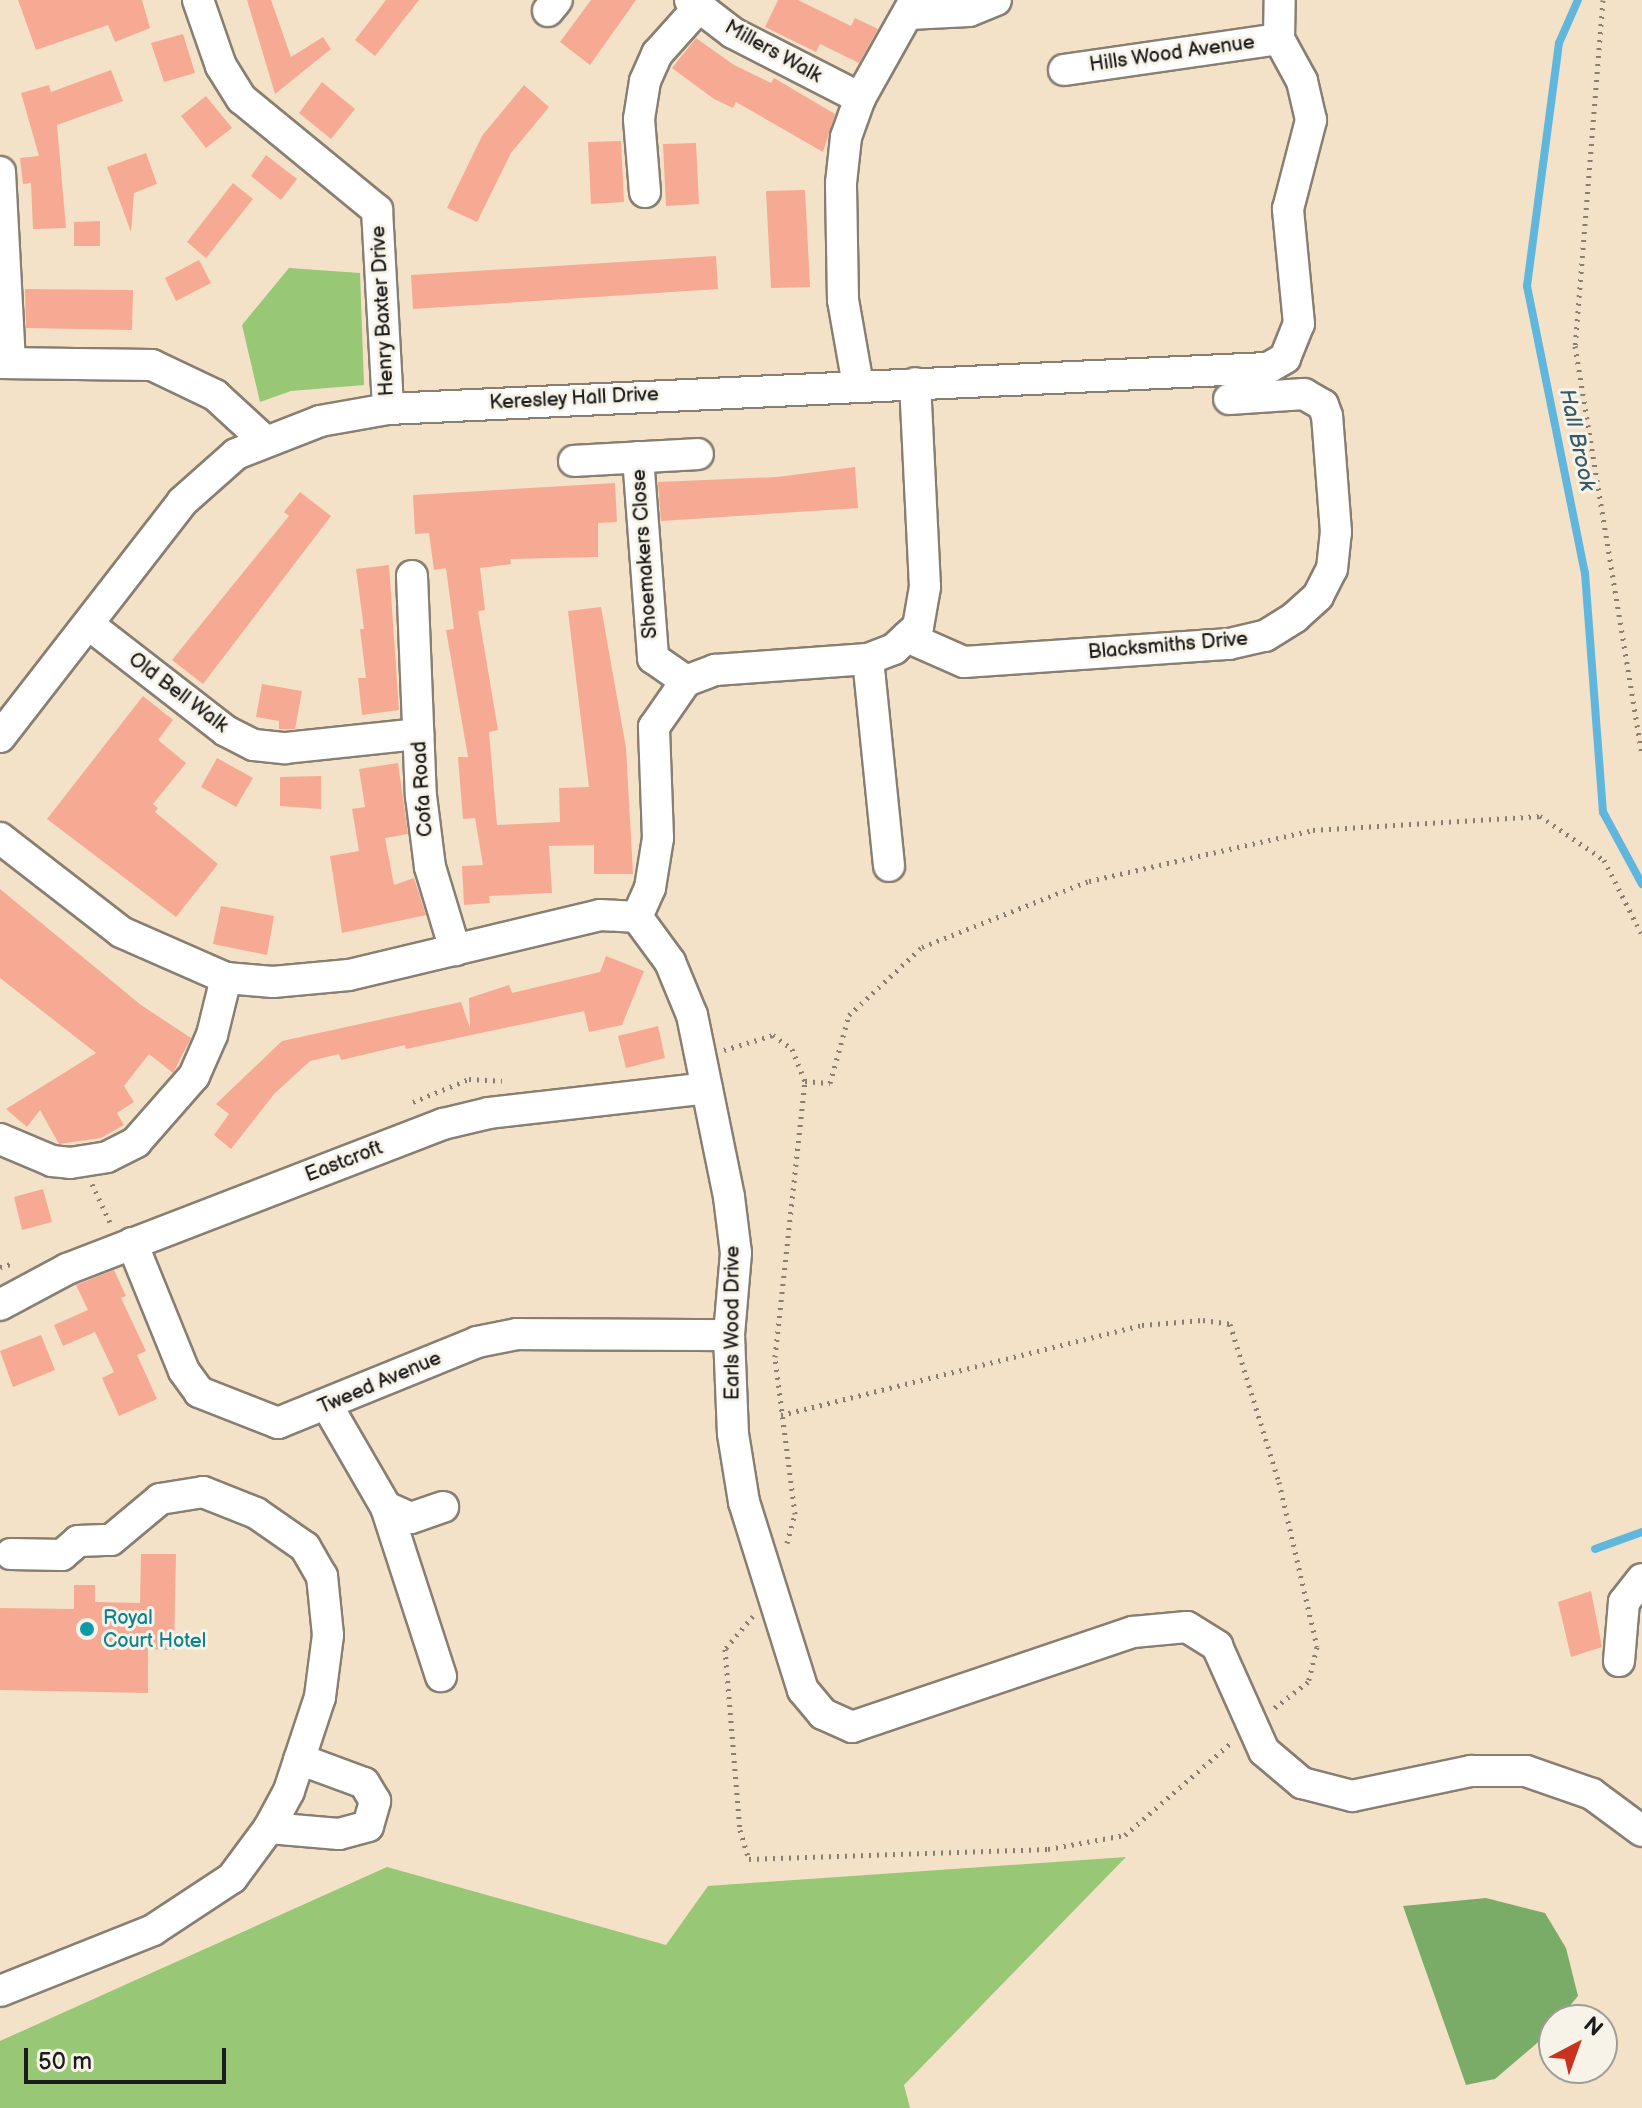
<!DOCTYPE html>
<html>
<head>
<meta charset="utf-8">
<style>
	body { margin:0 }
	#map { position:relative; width:1642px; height:2108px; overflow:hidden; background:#f3e2c8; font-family:"Balsamiq Sans",sans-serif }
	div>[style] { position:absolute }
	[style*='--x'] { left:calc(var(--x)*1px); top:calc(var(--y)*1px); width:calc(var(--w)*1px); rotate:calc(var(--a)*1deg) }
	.green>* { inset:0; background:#98c776 }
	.forest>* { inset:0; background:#7aac67 }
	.stream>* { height:8px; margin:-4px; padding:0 4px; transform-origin:4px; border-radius:4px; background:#60b6dd }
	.building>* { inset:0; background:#f6aa93 }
	.path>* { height:5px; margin-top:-2.5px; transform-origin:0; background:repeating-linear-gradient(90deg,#887f72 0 2px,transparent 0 8px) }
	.roads { filter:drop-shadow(2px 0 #887f72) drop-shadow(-2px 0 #887f72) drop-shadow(0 2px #887f72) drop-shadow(0 -2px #887f72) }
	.minor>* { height:30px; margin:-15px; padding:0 15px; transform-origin:15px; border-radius:15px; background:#fff }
	.dots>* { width:22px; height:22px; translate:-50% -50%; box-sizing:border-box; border:4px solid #f7f3e8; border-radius:50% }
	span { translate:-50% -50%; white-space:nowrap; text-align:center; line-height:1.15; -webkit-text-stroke:6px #f7f3e8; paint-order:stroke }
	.street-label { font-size:20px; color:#1c1c1c }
	.culture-label { font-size:20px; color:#0d838f }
	.left { translate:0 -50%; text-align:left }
	.water-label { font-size:22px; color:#375a69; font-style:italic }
	.north { position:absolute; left:1538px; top:2004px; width:80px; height:80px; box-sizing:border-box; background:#f7f3e8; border:2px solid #9f9d96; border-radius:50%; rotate:41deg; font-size:22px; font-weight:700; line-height:32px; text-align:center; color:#1c1c1c }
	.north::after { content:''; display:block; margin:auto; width:28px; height:36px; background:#c8321e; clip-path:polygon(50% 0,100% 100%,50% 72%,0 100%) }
	.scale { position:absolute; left:24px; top:2048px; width:202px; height:36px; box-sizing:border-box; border:4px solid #1c1c1c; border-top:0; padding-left:10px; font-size:24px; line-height:28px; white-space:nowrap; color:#1c1c1c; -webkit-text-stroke:6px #f7f3e8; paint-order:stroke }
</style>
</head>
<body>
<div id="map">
	<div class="green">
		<i style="clip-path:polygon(289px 268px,360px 273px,364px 385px,291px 391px,260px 402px,242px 325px)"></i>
		<i style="clip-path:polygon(1126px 1857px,904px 2085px,910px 2108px,0 2108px,0 2041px,387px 1867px,666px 1945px,708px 1886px)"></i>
	</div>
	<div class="forest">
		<i style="clip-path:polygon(1486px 1898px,1545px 1913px,1566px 1948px,1578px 1996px,1543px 2038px,1495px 2079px,1466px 2085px,1403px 1906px)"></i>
	</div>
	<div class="stream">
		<i style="--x:1578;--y:0;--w:47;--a:113.8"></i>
		<i style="--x:1559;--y:43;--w:245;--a:97.5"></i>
		<i style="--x:1527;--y:286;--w:293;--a:78.6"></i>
		<i style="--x:1585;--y:573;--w:240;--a:85.7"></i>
		<i style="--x:1603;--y:812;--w:82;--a:61.6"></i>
		<i style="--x:1595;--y:1549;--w:50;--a:-19.9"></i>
	</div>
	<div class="building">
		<i style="clip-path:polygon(18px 0,142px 0,150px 28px,115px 42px,108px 25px,36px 50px)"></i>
		<i style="clip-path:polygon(247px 0,271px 0,291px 57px,323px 37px,331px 49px,275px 94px)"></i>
		<i style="clip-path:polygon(386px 0,419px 0,375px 56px,355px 40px)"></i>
		<i style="clip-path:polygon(591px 0,636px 0,590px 65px,560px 42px)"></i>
		<i style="clip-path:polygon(778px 0,798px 0,851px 26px,855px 18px,878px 29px,859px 63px,820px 44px,816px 52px,765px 27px)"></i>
		<i style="clip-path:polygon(183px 34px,195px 73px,164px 82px,151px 43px)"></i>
		<i style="clip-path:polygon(696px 38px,734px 65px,771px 83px,774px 78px,835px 114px,823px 152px,736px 102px,733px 108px,714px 99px,672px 68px)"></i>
		<i style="clip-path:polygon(111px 70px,123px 101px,57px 125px,66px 228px,33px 229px,31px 183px,23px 184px,20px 158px,39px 156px,21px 93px,49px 85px,51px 92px)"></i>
		<i style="clip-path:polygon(322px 82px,355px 109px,331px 139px,299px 113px)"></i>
		<i style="clip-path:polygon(524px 85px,549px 107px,511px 153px,477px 222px,447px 208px,482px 136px)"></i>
		<i style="clip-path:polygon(206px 96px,232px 128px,206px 148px,181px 116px)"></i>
		<i style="clip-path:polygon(621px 141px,624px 202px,591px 204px,588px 142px)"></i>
		<i style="clip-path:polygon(696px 143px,699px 204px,666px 206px,663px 144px)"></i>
		<i style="clip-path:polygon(146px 153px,157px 184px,134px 193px,131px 232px,107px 167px)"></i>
		<i style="clip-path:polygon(266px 155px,297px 179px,281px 200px,251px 176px)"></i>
		<i style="clip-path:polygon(233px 183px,253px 199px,206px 258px,187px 242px)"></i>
		<i style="clip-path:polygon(805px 190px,810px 287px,771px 288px,766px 191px)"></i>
		<i style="clip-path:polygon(100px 221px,100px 246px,74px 246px,74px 222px)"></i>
		<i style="clip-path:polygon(716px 256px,718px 289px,413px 309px,411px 275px)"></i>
		<i style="clip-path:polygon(199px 260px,211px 283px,176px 301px,165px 278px)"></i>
		<i style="clip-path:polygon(25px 289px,133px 290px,132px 330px,26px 328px)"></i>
		<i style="clip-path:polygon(855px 467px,858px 508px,661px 521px,658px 482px,777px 477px)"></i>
		<i style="clip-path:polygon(615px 483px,617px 522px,598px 523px,598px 557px,510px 559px,511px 564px,480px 568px,485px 610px,478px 611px,498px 730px,489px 732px,497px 825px,560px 822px,559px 788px,589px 787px,568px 611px,601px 607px,626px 748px,633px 874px,594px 874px,594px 845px,549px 846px,552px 893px,489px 896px,490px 903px,464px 905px,462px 866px,483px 865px,475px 818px,463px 819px,458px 757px,468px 757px,446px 630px,454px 629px,446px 568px,434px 570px,429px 533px,415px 534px,413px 495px)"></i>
		<i style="clip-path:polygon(300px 492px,331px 516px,203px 684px,172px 660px,289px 516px,284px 512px)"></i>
		<i style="clip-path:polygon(389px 565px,399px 710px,362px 715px,358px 678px,366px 678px,360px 629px,364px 629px,356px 569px)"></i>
		<i style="clip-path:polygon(262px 684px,302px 691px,295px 729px,279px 729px,279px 721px,256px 717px)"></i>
		<i style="clip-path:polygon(143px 696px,173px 720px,158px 740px,186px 763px,153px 804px,158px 808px,155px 812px,218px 864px,176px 917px,47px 819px)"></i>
		<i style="clip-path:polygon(217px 758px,253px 778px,236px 807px,201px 787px)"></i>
		<i style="clip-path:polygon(398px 763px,408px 834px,385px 838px,394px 885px,414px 878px,426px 915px,342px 933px,330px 856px,359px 851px,352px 809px,365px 807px,359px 769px)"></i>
		<i style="clip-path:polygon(321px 776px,321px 809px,280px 806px,280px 777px)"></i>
		<i style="clip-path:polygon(0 889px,141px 1005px,191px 1038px,173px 1073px,149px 1054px,124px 1086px,134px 1102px,117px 1113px,124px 1125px,101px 1138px,59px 1144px,40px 1110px,27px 1127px,6px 1109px,96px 1053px,0 978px)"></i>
		<i style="clip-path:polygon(221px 906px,274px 916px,267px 955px,213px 944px)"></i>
		<i style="clip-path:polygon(606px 956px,644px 971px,622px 1025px,589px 1032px,584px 1011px,406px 1049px,405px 1045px,341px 1060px,339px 1054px,310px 1061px,275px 1093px,231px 1149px,214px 1135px,229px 1114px,216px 1104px,282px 1041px,461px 1002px,470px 1028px,469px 998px,509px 985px,512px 993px,600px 972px)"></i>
		<i style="clip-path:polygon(658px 1026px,665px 1058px,626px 1068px,618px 1036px)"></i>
		<i style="clip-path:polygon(43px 1189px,52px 1222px,22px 1230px,14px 1197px)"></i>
		<i style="clip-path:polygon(114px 1270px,126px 1296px,121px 1298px,146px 1351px,137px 1355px,157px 1399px,119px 1416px,102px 1378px,114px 1372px,95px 1332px,63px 1346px,54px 1325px,88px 1310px,76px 1285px)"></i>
		<i style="clip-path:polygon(41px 1335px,55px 1370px,13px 1387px,0 1351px)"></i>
		<i style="clip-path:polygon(141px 1554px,176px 1554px,174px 1650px,148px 1649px,148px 1693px,0 1690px,0 1608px,74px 1609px,74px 1585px,95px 1585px,95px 1602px,140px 1603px)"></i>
		<i style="clip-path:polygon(1591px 1591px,1602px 1647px,1571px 1657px,1558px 1602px)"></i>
	</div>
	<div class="path">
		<i style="--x:1603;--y:0;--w:347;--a:94.6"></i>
		<i style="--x:1575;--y:346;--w:414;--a:80.7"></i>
		<i style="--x:724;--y:1050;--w:51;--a:-17"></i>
		<i style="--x:773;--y:1035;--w:24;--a:36"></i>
		<i style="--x:792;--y:1049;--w:35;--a:68"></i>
		<i style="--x:805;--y:1081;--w:25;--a:5"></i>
		<i style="--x:830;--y:1083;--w:71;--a:-74.4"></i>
		<i style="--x:849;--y:1015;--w:100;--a:-43"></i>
		<i style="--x:922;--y:947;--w:180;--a:-21.6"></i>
		<i style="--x:1089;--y:881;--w:230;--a:-12.8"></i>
		<i style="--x:1313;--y:830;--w:227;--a:-3.5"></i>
		<i style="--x:1540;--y:816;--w:78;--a:34.5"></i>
		<i style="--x:1604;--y:860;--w:84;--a:63.1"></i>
		<i style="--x:413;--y:1102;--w:61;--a:-22.3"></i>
		<i style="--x:469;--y:1079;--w:33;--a:3"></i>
		<i style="--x:92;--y:1184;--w:42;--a:64.7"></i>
		<i style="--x:0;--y:1267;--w:15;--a:-16"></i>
		<i style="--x:781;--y:1415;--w:372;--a:-14"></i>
		<i style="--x:1142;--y:1325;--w:61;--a:-4.7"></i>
		<i style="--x:1203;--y:1320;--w:27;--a:8"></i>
		<i style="--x:1230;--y:1324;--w:165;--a:72.8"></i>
		<i style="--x:1279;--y:1482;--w:169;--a:77"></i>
		<i style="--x:1317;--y:1647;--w:36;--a:104"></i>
		<i style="--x:1308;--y:1682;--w:44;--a:142.4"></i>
		<i style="--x:787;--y:1543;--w:30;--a:-75"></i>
		<i style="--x:795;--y:1514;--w:158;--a:-97.3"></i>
		<i style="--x:775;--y:1357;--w:278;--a:-83.8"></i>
		<i style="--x:753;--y:1616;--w:43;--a:130.3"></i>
		<i style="--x:725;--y:1649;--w:182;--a:85.3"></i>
		<i style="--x:740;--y:1830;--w:30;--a:73"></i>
		<i style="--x:749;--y:1859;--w:299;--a:-1.9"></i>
		<i style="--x:1048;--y:1849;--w:78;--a:-10.3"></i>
		<i style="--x:1125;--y:1835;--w:140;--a:-41"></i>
	</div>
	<div class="roads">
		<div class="minor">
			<i style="--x:198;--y:0;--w:70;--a:70.8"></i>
			<i style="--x:221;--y:66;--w:39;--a:58"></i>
			<i style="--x:242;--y:99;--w:175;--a:39.4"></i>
			<i style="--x:377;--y:210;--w:199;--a:86.8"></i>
			<i style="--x:690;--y:0;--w:54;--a:37.5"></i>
			<i style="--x:733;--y:33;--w:143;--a:27.1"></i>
			<i style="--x:548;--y:11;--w:14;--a:-51"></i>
			<i style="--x:909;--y:14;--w:60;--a:-2.9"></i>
			<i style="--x:969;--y:11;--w:29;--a:-22"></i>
			<i style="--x:1064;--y:70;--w:217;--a:-8.2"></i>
			<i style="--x:0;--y:172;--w:191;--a:87"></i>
			<i style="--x:645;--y:192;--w:73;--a:-94.7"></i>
			<i style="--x:639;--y:119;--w:38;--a:-81"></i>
			<i style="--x:645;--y:81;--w:30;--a:-66"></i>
			<i style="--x:657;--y:54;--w:63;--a:-48.2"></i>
			<i style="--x:0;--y:363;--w:152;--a:0.8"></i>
			<i style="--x:152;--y:365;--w:70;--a:25.5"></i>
			<i style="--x:215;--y:395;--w:68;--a:42.6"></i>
			<i style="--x:858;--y:385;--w:86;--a:-100"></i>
			<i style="--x:843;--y:300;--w:117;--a:-91"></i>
			<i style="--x:841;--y:183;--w:46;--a:-83.8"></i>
			<i style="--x:846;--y:137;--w:41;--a:-70.3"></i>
			<i style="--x:860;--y:98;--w:112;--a:-60.7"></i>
			<i style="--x:638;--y:457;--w:202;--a:85.7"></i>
			<i style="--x:653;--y:658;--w:40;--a:34.9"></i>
			<i style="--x:574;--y:461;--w:124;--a:-3.2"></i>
			<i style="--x:412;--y:576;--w:220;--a:87.7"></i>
			<i style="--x:421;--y:796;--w:72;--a:82.8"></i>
			<i style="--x:430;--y:867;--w:87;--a:73.2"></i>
			<i style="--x:88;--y:624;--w:175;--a:37.8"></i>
			<i style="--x:226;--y:731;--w:31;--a:27"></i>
			<i style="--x:254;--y:745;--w:31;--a:6"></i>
			<i style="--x:285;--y:748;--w:134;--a:-6"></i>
			<i style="--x:907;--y:637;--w:62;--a:23.7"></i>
			<i style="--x:964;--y:662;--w:266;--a:-3.9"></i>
			<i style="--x:1229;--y:644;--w:37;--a:-13"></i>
			<i style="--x:1265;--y:636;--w:36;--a:-32"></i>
			<i style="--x:1295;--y:617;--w:31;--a:-42"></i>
			<i style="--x:1318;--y:596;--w:30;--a:-63"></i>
			<i style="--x:1332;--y:569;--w:37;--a:-84"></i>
			<i style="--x:1336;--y:532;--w:116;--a:-94.4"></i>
			<i style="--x:1327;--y:416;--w:12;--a:-110"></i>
			<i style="--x:1323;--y:405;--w:22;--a:-150"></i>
			<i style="--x:1304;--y:394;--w:75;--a:176.2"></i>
			<i style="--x:868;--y:659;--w:208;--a:84.2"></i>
			<i style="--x:0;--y:737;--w:297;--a:-52.2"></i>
			<i style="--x:182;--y:502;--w:72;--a:-41.6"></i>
			<i style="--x:236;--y:454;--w:90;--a:-21.4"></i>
			<i style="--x:320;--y:421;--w:69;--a:-10"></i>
			<i style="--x:388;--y:409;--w:881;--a:-2.67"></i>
			<i style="--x:1268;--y:368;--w:20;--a:-30"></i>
			<i style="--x:1285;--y:358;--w:37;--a:-68"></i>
			<i style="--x:1299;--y:324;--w:116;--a:-95.5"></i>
			<i style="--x:1288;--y:209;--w:92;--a:-75.5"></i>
			<i style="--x:1311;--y:120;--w:40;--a:-103"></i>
			<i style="--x:1302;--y:81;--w:48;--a:-118.7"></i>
			<i style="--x:1279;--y:39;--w:39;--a:-89"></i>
			<i style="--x:0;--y:838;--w:153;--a:37.8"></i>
			<i style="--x:121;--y:932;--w:115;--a:23.7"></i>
			<i style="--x:226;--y:978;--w:47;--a:4.9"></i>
			<i style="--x:273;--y:982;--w:76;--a:-5.3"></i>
			<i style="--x:349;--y:975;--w:258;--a:-13.4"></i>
			<i style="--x:600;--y:915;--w:37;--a:3"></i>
			<i style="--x:637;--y:917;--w:56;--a:53.7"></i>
			<i style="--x:670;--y:962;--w:57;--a:67.5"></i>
			<i style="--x:692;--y:1015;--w:186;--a:78.5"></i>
			<i style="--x:729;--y:1197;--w:56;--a:82.9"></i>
			<i style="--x:736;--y:1253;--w:82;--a:94.9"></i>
			<i style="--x:729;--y:1335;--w:99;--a:87.7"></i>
			<i style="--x:733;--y:1434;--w:69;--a:80.8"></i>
			<i style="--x:744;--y:1502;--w:197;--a:72.6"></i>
			<i style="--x:803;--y:1690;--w:31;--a:50"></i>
			<i style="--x:823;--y:1714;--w:32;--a:24"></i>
			<i style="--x:852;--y:1727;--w:297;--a:-18.7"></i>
			<i style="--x:1133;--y:1632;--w:54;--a:-5.3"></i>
			<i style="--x:1187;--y:1627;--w:36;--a:32"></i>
			<i style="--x:1217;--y:1646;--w:115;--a:65.9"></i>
			<i style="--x:1264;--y:1751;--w:50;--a:40.1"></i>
			<i style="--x:1302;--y:1783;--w:52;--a:14.6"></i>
			<i style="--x:1352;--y:1796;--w:122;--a:-11.9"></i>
			<i style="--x:1471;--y:1771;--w:55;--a:0"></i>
			<i style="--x:1526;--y:1771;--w:70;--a:19.2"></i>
			<i style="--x:1592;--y:1794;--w:62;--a:36.5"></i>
			<i style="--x:637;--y:917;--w:32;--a:-66"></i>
			<i style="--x:650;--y:888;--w:51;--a:-80.9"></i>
			<i style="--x:658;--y:838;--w:111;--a:-92.1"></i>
			<i style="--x:654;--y:727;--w:56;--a:-55.2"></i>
			<i style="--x:686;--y:681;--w:31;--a:-21"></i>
			<i style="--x:715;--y:670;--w:153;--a:-4.1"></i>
			<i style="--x:868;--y:659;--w:28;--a:-21"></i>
			<i style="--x:894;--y:649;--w:33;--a:-43"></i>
			<i style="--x:918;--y:627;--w:41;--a:-80.1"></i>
			<i style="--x:925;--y:587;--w:204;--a:-92.8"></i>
			<i style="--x:0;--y:1139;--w:56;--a:22.9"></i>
			<i style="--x:52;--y:1161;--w:18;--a:6"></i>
			<i style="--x:70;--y:1163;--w:37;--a:-9"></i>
			<i style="--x:107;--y:1157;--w:33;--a:-27"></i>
			<i style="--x:136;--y:1142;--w:88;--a:-48.7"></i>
			<i style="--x:194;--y:1076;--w:45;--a:-66.3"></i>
			<i style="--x:212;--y:1035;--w:59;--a:-76.2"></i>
			<i style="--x:132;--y:1243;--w:138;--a:67.9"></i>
			<i style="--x:184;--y:1371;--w:26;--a:54"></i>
			<i style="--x:199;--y:1392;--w:85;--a:21.4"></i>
			<i style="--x:278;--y:1423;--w:215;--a:-22.1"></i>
			<i style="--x:477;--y:1342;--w:41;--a:-11.3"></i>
			<i style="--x:517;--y:1334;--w:212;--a:0.3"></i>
			<i style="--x:0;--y:1305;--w:76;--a:-28.2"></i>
			<i style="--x:67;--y:1269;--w:403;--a:-21.1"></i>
			<i style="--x:443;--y:1124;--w:47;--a:-13.4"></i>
			<i style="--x:489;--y:1113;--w:219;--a:-6.5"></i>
			<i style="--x:328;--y:1407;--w:116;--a:59.9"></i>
			<i style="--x:386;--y:1507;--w:27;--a:24"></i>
			<i style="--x:411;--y:1518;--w:34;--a:-19"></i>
			<i style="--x:386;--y:1507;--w:178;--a:72"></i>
			<i style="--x:11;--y:1554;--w:51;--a:1.1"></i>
			<i style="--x:62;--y:1555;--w:21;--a:-41"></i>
			<i style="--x:78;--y:1541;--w:33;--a:-2"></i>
			<i style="--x:111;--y:1540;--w:64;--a:-39.9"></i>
			<i style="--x:160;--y:1499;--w:44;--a:-9.2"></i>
			<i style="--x:203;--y:1492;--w:57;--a:21.6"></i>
			<i style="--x:256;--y:1513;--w:60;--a:34.8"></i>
			<i style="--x:305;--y:1547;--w:34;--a:60"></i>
			<i style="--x:322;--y:1576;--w:59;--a:84.2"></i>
			<i style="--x:328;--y:1635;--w:63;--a:97.4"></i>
			<i style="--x:320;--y:1697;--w:99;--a:108.3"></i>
			<i style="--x:289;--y:1791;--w:42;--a:118.4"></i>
			<i style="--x:1619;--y:1661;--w:59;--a:-85.2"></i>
			<i style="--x:1624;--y:1602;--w:29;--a:-52"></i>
			<i style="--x:0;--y:1991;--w:165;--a:-21.7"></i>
			<i style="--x:153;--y:1930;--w:95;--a:-33.4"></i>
			<i style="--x:232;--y:1878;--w:62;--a:-53.5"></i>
			<i style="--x:269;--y:1828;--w:70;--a:4.9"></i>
			<i style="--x:339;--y:1834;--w:30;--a:-15"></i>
			<i style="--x:368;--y:1826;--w:26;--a:-74"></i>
			<i style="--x:375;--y:1801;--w:21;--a:-121"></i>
			<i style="--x:364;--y:1783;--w:69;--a:-159.7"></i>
		</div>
	</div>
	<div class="dots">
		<i style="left:87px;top:1629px;background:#0f9aa8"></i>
	</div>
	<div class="street-label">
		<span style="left:773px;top:52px;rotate:29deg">Millers Walk</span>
		<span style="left:1172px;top:54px;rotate:-8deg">Hills Wood Avenue</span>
		<span style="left:383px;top:311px;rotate:-93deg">Henry Baxter Drive</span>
		<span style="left:574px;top:399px;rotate:-3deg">Keresley Hall Drive</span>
		<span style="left:645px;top:554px;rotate:-94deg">Shoemakers Close</span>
		<span style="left:1168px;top:646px;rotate:-5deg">Blacksmiths Drive</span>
		<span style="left:178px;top:693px;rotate:37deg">Old Bell Walk</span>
		<span style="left:423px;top:789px;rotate:-94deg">Cofa Road</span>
		<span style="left:344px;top:1162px;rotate:-21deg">Eastcroft</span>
		<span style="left:733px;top:1323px;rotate:-90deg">Earls Wood Drive</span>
		<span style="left:380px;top:1383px;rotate:-23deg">Tweed Avenue</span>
	</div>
	<div class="culture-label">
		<span class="left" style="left:103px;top:1630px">Royal<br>Court Hotel</span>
	</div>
	<div class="water-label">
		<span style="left:1577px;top:440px;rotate:78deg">Hall Brook</span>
	</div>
	<div class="north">N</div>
	<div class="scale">50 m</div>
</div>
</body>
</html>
